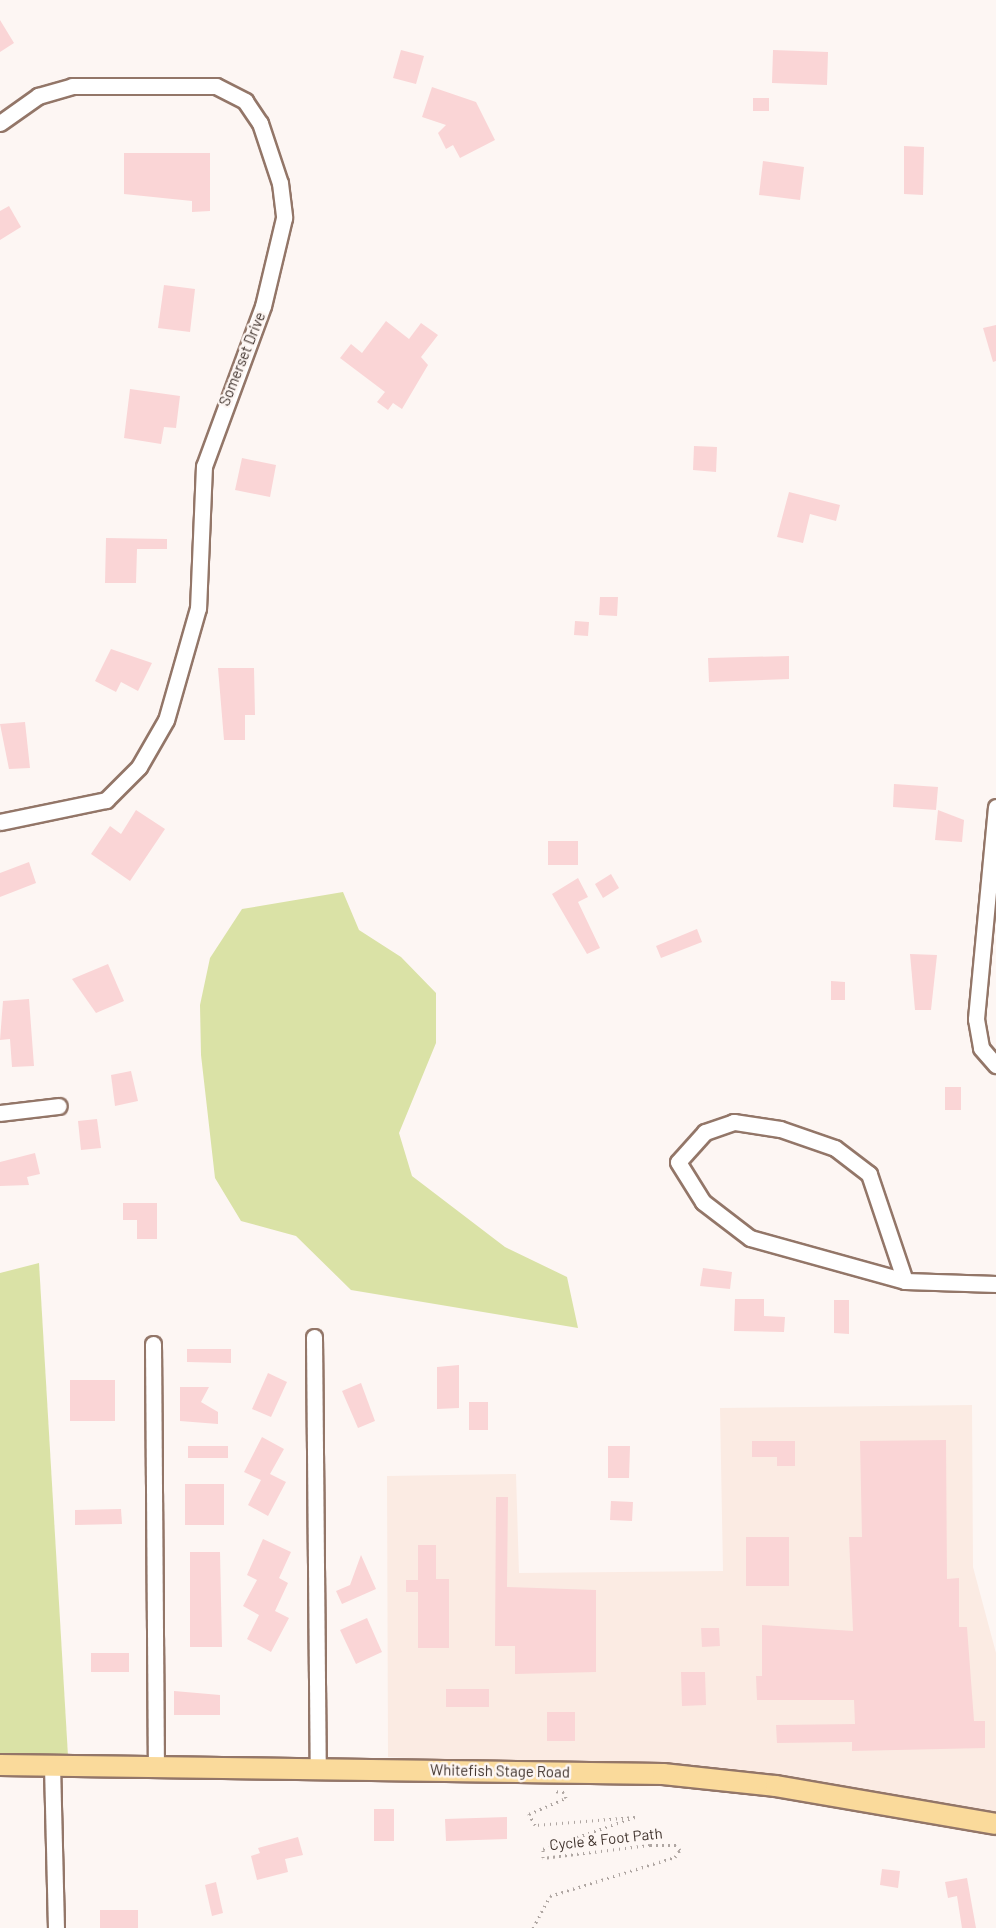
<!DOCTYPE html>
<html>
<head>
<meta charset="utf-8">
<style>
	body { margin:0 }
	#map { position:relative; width:996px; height:1928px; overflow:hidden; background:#fdf6f3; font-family:Barlow,sans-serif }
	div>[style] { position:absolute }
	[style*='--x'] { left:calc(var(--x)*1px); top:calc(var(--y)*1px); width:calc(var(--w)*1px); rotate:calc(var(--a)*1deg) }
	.built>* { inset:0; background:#fbebe3 }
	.green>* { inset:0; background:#dae2a6 }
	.building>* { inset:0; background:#fad5d6 }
	.path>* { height:3px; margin-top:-1.5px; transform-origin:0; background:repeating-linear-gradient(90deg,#afa6a2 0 1.5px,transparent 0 6px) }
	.roads { filter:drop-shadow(2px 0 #937668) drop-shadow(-2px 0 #937668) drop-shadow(0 2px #937668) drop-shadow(0 -2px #937668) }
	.minor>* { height:15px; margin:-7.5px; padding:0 7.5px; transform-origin:7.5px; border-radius:7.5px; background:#fff }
	.major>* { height:20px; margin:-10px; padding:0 10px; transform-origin:10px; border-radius:10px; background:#fada9b }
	span { translate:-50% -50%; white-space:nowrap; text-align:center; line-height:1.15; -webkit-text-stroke:5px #fdf6f3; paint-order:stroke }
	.street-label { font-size:15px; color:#3f322c }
</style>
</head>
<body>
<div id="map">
	<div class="built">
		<i style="clip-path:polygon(972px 1405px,973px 1567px,996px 1653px,996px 1818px,739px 1772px,388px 1757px,387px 1476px,516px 1474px,519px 1573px,723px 1571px,720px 1408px)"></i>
	</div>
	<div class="green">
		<i style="clip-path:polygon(343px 892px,359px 930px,401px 957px,436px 993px,436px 1043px,399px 1133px,412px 1176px,505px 1247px,567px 1277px,578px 1328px,351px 1290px,296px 1236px,241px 1221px,215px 1178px,201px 1055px,200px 1005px,210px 958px,242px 909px)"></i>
		<i style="clip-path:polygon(39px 1263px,68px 1756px,0 1756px,0 1273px)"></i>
	</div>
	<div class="building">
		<i style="clip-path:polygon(0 20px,14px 43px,0 52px)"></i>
		<i style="clip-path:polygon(401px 50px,424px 56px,416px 84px,393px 78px)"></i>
		<i style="clip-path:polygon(773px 50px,828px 52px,827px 85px,772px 83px)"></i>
		<i style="clip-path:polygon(432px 87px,476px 102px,495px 140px,460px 158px,453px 145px,446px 149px,438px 133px,446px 125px,422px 117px)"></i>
		<i style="clip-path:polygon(753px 98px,769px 98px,769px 111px,753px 111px)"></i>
		<i style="clip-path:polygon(904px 146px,924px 147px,923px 195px,904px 194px)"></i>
		<i style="clip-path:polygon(124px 153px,210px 153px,210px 211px,192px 212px,192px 201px,124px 194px)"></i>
		<i style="clip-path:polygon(763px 161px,804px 167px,800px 200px,759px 195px)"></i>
		<i style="clip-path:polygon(9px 206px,21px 227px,0 240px,0 211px)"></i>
		<i style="clip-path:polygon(164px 285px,195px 289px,190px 332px,158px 328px)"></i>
		<i style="clip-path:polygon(386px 321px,409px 339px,421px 323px,438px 335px,421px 357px,428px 365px,402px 409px,393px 403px,388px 410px,377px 402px,385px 392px,340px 358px,351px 344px,362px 353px)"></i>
		<i style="clip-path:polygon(996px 325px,996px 361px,993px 362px,983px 328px)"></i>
		<i style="clip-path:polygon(130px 389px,180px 396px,176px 428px,164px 427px,161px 444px,124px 438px)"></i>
		<i style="clip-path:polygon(694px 446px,717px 447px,716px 472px,693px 470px)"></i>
		<i style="clip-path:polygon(242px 458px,276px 465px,270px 497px,235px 490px)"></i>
		<i style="clip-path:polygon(789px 492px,840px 505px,836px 521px,810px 514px,803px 543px,777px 537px)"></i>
		<i style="clip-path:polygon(106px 538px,167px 539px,167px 549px,137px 549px,136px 583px,105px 583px)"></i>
		<i style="clip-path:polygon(600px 597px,618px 597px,617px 616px,599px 615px)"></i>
		<i style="clip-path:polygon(575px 621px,589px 622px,588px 636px,574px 635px)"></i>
		<i style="clip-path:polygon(111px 649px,152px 663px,138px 691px,121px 682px,116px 692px,95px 681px)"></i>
		<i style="clip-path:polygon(789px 656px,789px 679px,709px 682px,708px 658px)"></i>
		<i style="clip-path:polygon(218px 668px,254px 668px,255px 715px,245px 715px,245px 740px,224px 740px)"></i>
		<i style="clip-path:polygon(25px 722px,30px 768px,9px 769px,0 724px)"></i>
		<i style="clip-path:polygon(894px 784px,938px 787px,936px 810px,893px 807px)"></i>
		<i style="clip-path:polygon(136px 810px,165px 829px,130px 881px,91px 854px,110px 826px,121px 834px)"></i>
		<i style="clip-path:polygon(938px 810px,964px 820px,962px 842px,935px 840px)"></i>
		<i style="clip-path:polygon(548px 841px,578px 841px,578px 865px,548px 865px)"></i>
		<i style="clip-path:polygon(29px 862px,36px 883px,0 897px,0 873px)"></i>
		<i style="clip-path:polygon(611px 874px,619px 888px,603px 898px,595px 884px)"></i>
		<i style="clip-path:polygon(578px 878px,588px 897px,578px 902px,600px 948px,587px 954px,552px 894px)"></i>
		<i style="clip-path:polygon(697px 929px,702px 942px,661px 958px,656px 946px)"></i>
		<i style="clip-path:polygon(910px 954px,937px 955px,931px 1010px,915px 1010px)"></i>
		<i style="clip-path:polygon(108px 964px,124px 1001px,96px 1013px,72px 979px)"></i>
		<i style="clip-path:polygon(831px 981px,845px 982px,845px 1000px,831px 1000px)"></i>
		<i style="clip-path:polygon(29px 999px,34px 1066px,12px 1067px,10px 1039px,0 1040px,3px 1001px)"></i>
		<i style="clip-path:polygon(131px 1071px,138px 1101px,115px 1106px,111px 1075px)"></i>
		<i style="clip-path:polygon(945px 1087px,961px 1087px,961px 1110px,945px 1110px)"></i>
		<i style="clip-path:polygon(97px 1119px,101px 1148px,81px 1150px,78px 1121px)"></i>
		<i style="clip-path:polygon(35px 1153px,40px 1174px,27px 1177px,29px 1185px,0 1186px,0 1162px)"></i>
		<i style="clip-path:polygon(123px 1203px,157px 1203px,157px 1239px,137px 1239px,137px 1220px,123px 1220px)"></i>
		<i style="clip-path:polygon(703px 1268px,732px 1272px,730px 1289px,700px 1286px)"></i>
		<i style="clip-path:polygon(735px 1299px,764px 1299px,764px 1316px,785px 1317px,784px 1332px,734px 1331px)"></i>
		<i style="clip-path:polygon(834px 1300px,849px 1300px,849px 1334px,834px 1333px)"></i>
		<i style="clip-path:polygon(187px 1349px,231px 1349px,231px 1363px,187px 1362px)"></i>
		<i style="clip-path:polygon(459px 1365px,459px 1408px,437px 1409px,437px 1367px)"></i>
		<i style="clip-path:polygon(268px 1373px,287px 1382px,271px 1417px,252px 1409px)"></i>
		<i style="clip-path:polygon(70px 1380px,115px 1380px,115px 1421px,70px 1421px)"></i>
		<i style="clip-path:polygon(361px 1383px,375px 1421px,358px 1428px,342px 1391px)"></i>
		<i style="clip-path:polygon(180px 1387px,209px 1387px,201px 1402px,218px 1412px,218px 1424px,180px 1421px)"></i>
		<i style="clip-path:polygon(469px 1402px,488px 1402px,488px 1430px,469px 1430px)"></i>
		<i style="clip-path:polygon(262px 1437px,284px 1449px,270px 1474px,286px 1482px,268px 1516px,248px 1505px,261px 1480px,244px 1472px)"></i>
		<i style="clip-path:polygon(946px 1440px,947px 1579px,959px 1578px,959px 1627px,967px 1627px,974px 1721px,985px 1721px,985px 1748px,852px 1751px,852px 1742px,777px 1743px,776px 1725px,855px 1724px,854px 1700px,757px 1700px,756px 1676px,762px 1676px,762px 1625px,853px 1631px,849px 1537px,862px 1537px,860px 1441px)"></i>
		<i style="clip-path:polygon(752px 1441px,795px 1441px,795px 1466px,777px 1466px,777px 1457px,752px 1457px)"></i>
		<i style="clip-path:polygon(188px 1446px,228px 1446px,228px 1458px,188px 1458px)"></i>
		<i style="clip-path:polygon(608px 1446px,630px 1446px,629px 1478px,608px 1478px)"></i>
		<i style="clip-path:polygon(185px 1484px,224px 1484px,224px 1525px,185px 1525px)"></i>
		<i style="clip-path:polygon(496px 1497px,508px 1497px,507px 1587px,596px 1590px,596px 1672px,515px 1674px,515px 1646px,495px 1646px)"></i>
		<i style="clip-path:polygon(611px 1501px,633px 1502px,632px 1521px,610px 1520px)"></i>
		<i style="clip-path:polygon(121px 1509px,122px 1524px,75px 1525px,75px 1510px)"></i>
		<i style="clip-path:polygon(746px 1537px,789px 1537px,789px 1586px,746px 1586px)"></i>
		<i style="clip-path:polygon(263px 1539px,291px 1552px,279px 1578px,288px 1583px,275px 1611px,289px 1618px,271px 1652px,247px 1639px,259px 1615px,243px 1606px,257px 1580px,247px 1575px)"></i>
		<i style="clip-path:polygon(418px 1545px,436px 1545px,436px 1579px,449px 1579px,449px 1648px,418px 1648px,418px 1592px,406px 1592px,406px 1580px,418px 1580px)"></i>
		<i style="clip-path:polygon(190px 1552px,220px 1552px,222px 1647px,190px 1647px)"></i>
		<i style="clip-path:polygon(361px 1555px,376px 1589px,342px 1604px,336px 1591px,350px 1585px)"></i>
		<i style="clip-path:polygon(367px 1618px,382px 1652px,356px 1664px,340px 1630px)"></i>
		<i style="clip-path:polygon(701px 1628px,719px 1628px,720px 1646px,702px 1647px)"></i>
		<i style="clip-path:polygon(91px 1653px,129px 1653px,129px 1672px,91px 1672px)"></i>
		<i style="clip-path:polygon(681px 1672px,705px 1672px,706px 1705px,682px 1706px)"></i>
		<i style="clip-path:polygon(446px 1689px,489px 1689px,489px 1707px,446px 1707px)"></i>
		<i style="clip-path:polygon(174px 1691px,220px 1695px,220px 1715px,174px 1715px)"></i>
		<i style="clip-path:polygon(547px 1712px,575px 1712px,575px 1741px,547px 1741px)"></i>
		<i style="clip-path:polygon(374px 1809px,394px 1809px,394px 1841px,374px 1841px)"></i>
		<i style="clip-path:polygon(507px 1817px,507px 1839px,446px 1841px,445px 1819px)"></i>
		<i style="clip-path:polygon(298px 1837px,303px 1855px,285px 1859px,288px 1872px,257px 1880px,251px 1856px,260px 1853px,258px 1848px)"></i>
		<i style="clip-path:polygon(882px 1869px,900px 1871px,898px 1888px,880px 1885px)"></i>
		<i style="clip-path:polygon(967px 1878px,976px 1928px,962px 1928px,957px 1896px,948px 1898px,945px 1882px)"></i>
		<i style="clip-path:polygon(216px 1882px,223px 1913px,212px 1916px,205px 1885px)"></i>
		<i style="clip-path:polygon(100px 1910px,138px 1910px,138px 1928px,100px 1928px)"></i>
	</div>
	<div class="path">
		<i style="--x:533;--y:1928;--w:36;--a:-62"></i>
		<i style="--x:550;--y:1896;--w:131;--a:-17.3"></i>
		<i style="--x:675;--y:1857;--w:9;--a:-54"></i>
		<i style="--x:680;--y:1850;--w:6;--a:-129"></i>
		<i style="--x:676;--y:1845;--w:26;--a:180"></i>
		<i style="--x:650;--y:1845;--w:108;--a:173.1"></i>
		<i style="--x:543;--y:1858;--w:9;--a:-90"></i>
		<i style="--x:543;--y:1849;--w:97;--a:-19.2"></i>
		<i style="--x:635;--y:1817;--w:100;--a:175.4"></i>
		<i style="--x:535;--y:1825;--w:13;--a:-119"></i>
		<i style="--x:529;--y:1814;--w:40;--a:-23.4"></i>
		<i style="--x:566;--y:1798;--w:6;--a:-108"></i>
		<i style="--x:564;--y:1792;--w:11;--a:-175"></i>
	</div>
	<div class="roads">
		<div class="minor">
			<i style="--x:0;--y:123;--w:47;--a:-35.4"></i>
			<i style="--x:38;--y:96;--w:35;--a:-16"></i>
			<i style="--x:72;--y:86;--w:144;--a:0"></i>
			<i style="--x:216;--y:86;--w:33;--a:27"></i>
			<i style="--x:245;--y:101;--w:27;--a:56"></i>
			<i style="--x:260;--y:123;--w:63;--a:71.6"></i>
			<i style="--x:280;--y:183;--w:35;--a:83"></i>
			<i style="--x:284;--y:218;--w:90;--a:103.4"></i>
			<i style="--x:263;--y:306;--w:171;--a:110.2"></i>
			<i style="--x:204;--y:466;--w:142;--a:92.4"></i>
			<i style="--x:198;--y:608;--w:116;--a:105.9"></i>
			<i style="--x:166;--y:720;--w:54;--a:119.9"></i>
			<i style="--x:139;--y:767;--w:47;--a:135"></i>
			<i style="--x:106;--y:800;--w:108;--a:168.3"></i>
			<i style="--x:996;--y:807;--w:213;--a:95.4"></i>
			<i style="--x:976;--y:1019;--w:29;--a:80"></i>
			<i style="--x:981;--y:1048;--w:23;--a:49"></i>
			<i style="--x:0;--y:1113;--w:59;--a:-6.8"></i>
			<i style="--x:905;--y:1281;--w:113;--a:-108.6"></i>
			<i style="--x:869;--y:1174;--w:43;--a:-142.6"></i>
			<i style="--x:835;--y:1148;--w:58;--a:-160.9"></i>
			<i style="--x:780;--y:1129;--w:47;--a:-171.3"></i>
			<i style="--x:734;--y:1122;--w:31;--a:161"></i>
			<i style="--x:705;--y:1132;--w:40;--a:132"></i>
			<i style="--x:678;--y:1162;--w:47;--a:58"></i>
			<i style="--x:703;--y:1202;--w:59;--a:37.5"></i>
			<i style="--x:750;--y:1238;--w:161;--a:15.5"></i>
			<i style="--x:905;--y:1281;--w:91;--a:1.9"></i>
			<i style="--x:314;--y:1337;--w:431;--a:89.5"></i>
			<i style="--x:153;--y:1344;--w:423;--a:89.6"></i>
			<i style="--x:52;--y:1765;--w:163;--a:88.6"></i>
		</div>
		<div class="major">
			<i style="--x:0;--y:1765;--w:663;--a:0.78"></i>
			<i style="--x:663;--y:1774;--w:114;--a:6.1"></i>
			<i style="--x:776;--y:1786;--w:223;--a:9.8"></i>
		</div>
	</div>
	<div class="street-label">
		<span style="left:242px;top:359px;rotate:-68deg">Somerset Drive</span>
		<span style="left:500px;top:1771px;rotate:1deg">Whitefish Stage Road</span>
		<span style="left:606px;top:1839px;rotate:-6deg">Cycle &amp; Foot Path</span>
	</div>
</div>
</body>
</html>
